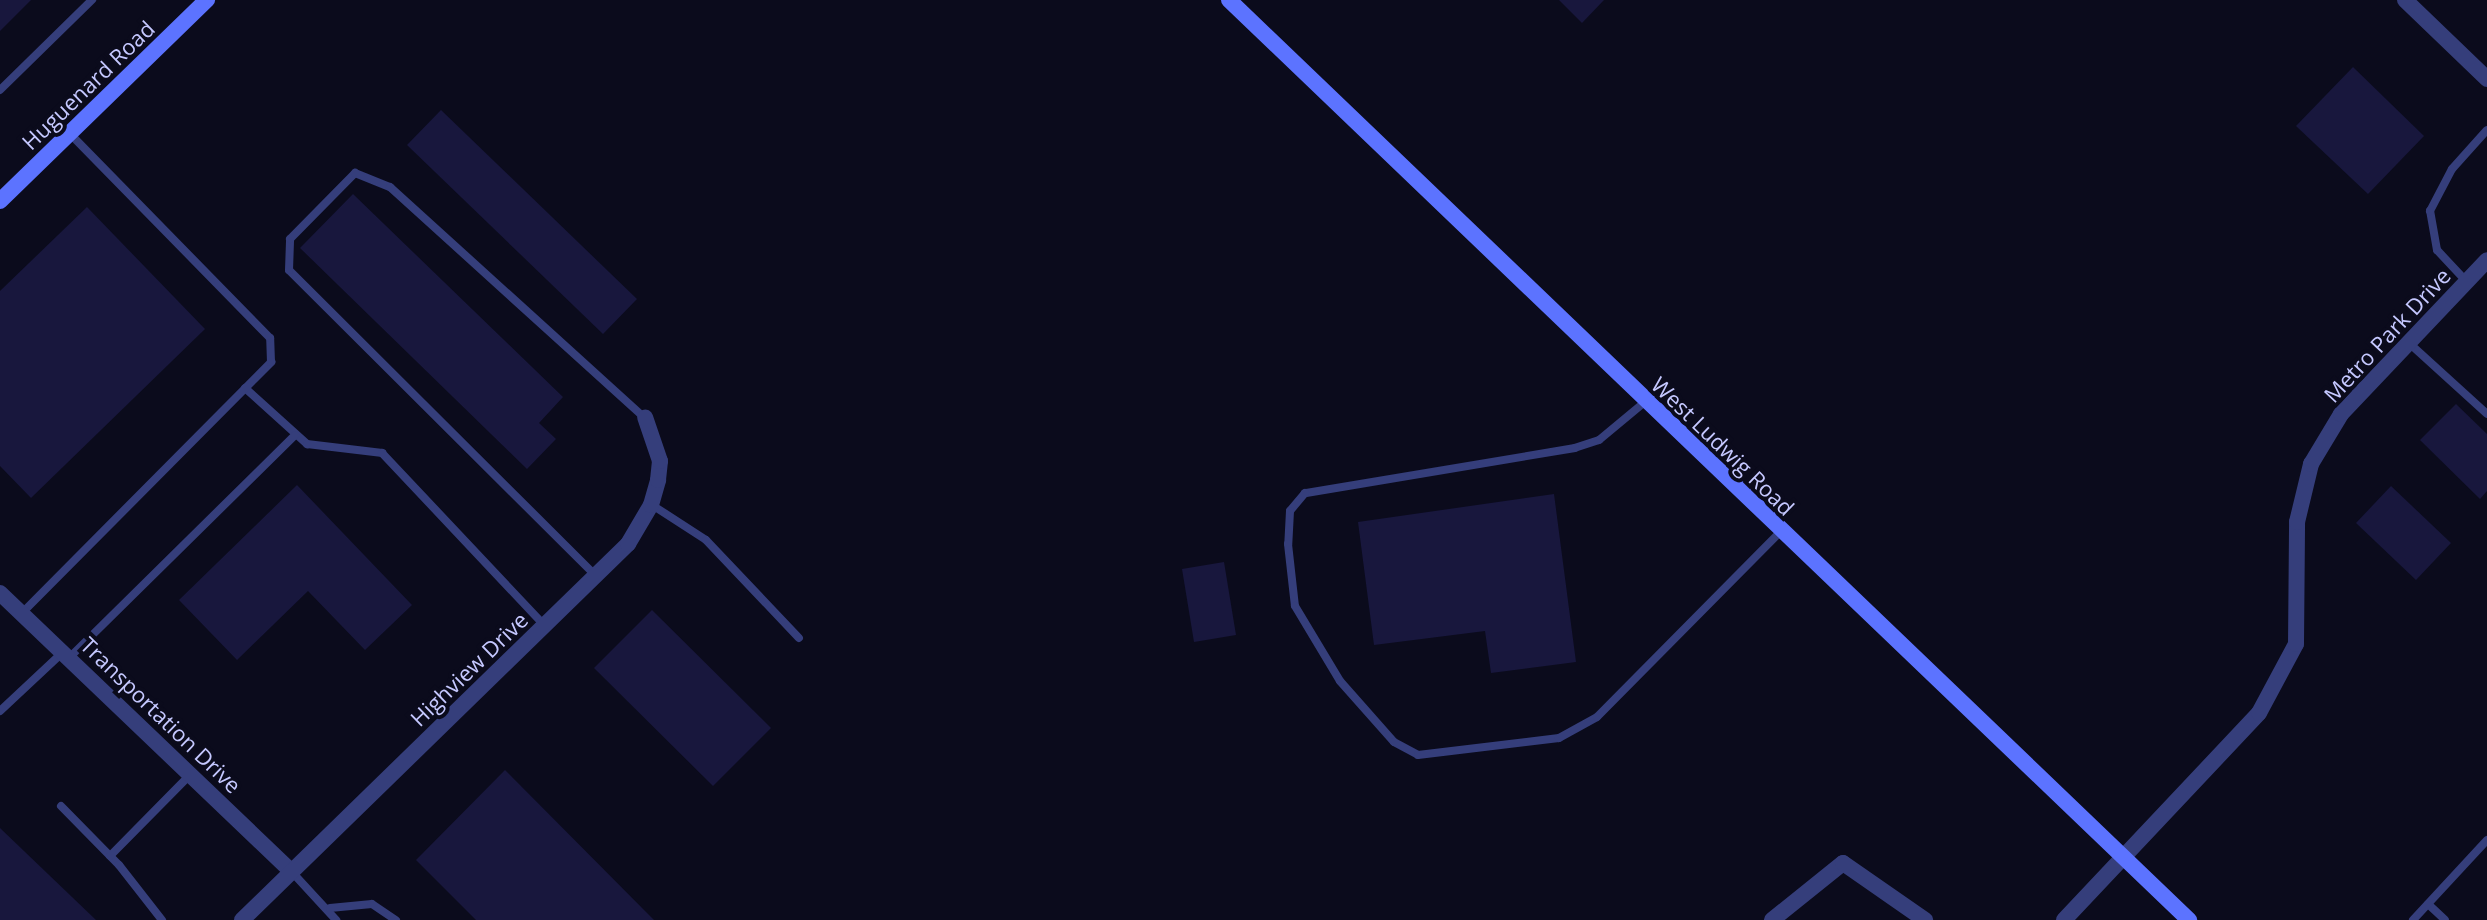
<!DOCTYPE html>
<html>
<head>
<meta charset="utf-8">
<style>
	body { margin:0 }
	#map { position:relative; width:2487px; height:920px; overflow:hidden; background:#0b0b1c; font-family:"Open Sans",sans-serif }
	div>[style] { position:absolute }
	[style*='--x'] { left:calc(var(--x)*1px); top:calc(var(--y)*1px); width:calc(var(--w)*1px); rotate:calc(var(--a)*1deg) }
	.building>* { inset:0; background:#18173d }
	.service>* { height:8px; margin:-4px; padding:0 4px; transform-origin:4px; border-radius:4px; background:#353e7b }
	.minor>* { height:16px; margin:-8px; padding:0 8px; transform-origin:8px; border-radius:8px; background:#353e7b }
	.secondary>* { height:16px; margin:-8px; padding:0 8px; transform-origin:8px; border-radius:8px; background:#5c73ff }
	span { translate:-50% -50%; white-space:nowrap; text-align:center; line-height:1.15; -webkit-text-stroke:8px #0b0b1c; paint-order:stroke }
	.street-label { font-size:22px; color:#c5c8ff }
</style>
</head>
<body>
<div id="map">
	<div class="building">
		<i style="clip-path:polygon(0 0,31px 0,0 31px)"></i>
		<i style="clip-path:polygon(1559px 0,1604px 0,1582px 23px)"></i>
		<i style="clip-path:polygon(2353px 67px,2424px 136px,2368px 194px,2296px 126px)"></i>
		<i style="clip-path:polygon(441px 110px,637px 299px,603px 334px,407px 145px)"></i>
		<i style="clip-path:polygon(353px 194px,563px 397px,539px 423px,556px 439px,527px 469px,300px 248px)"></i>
		<i style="clip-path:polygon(87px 207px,205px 329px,31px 498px,0 466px,0 291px)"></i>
		<i style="clip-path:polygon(2456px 404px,2487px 434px,2487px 491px,2480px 499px,2420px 440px)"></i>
		<i style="clip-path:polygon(297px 485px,412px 605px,365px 650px,308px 591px,237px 660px,179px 600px)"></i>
		<i style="clip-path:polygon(2391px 486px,2451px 543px,2416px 580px,2356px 523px)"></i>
		<i style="clip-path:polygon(1554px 494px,1576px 662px,1491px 673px,1485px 631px,1374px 645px,1358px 522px)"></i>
		<i style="clip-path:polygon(1224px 562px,1236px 635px,1194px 642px,1182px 569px)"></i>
		<i style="clip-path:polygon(652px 610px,771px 728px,713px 786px,594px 668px)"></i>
		<i style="clip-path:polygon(505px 770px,654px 920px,476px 920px,416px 860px)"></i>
		<i style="clip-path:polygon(0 828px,96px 920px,0 920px)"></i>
	</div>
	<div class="service">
		<i style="--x:0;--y:90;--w:129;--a:-44.4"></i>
		<i style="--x:2466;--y:281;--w:42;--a:-133.1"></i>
		<i style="--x:2437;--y:250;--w:40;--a:-100"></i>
		<i style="--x:2430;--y:211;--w:47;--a:-62.4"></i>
		<i style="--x:2452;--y:169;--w:52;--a:-48.1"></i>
		<i style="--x:2409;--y:343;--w:105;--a:42.3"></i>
		<i style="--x:245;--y:388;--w:84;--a:42.1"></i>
		<i style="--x:307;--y:444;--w:76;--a:6.8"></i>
		<i style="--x:382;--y:453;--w:238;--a:46.7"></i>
		<i style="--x:1646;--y:401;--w:61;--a:140.3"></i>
		<i style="--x:1599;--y:440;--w:25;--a:162"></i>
		<i style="--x:1575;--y:448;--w:274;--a:170.5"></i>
		<i style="--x:1305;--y:493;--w:23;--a:130"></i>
		<i style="--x:1290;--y:511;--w:33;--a:93"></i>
		<i style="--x:1288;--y:544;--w:62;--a:83.6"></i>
		<i style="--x:1295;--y:606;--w:87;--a:59"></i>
		<i style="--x:1340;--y:681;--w:81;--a:48.5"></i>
		<i style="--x:1394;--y:742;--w:27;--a:28"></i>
		<i style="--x:1418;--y:755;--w:142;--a:-6.9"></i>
		<i style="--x:1559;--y:738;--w:43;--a:-28.9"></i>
		<i style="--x:1597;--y:717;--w:260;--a:-45.3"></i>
		<i style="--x:652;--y:505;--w:64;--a:32.9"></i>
		<i style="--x:706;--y:540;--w:135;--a:46.5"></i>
		<i style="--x:596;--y:576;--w:433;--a:-135.1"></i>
		<i style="--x:289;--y:270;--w:31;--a:-88"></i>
		<i style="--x:290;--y:239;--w:93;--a:-45.4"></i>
		<i style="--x:355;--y:173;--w:38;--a:22"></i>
		<i style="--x:390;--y:187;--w:343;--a:42.2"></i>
		<i style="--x:22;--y:613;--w:354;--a:-45.2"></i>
		<i style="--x:271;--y:362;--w:24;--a:-92"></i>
		<i style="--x:270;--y:338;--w:286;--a:-134.4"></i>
		<i style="--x:70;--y:657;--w:316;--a:-44.6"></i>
		<i style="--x:0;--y:711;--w:86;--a:-43.1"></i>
		<i style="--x:61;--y:806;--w:83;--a:45.5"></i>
		<i style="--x:119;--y:865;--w:70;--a:52"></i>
		<i style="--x:110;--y:856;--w:115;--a:-45.4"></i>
		<i style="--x:291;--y:871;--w:67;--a:47.4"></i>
		<i style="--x:2428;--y:904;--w:23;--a:43"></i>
		<i style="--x:330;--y:908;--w:42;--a:-5.4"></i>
		<i style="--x:372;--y:904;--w:29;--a:34"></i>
		<i style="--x:2413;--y:920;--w:109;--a:-47.2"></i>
	</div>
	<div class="minor">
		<i style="--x:2405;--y:0;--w:114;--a:43.9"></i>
		<i style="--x:0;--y:593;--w:402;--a:43.7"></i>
		<i style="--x:242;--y:920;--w:539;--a:-44.25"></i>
		<i style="--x:628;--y:544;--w:45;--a:-59.5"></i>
		<i style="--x:651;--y:505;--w:26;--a:-74"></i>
		<i style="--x:658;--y:480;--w:19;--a:-84"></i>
		<i style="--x:660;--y:461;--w:46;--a:-108.8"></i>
		<i style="--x:1772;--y:920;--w:91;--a:-38.8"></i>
		<i style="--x:1843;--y:863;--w:100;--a:34.8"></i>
		<i style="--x:2064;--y:920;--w:284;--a:-46.7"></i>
		<i style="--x:2259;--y:713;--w:78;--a:-61.8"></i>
		<i style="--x:2296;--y:644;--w:122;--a:-89.5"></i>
		<i style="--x:2297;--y:522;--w:60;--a:-76.4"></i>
		<i style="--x:2311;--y:464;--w:58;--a:-59"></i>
		<i style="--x:2341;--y:414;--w:212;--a:-46.5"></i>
	</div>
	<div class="secondary">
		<i style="--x:1229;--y:0;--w:1330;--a:43.78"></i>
		<i style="--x:0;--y:201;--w:289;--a:-44.2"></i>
	</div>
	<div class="street-label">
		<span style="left:88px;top:85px;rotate:-44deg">Huguenard Road</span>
		<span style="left:2387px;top:335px;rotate:-47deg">Metro Park Drive</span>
		<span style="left:1723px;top:446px;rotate:44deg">West Ludwig Road</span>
		<span style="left:469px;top:669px;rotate:-44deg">Highview Drive</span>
		<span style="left:161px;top:715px;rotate:44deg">Transportation Drive</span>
	</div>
</div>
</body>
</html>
